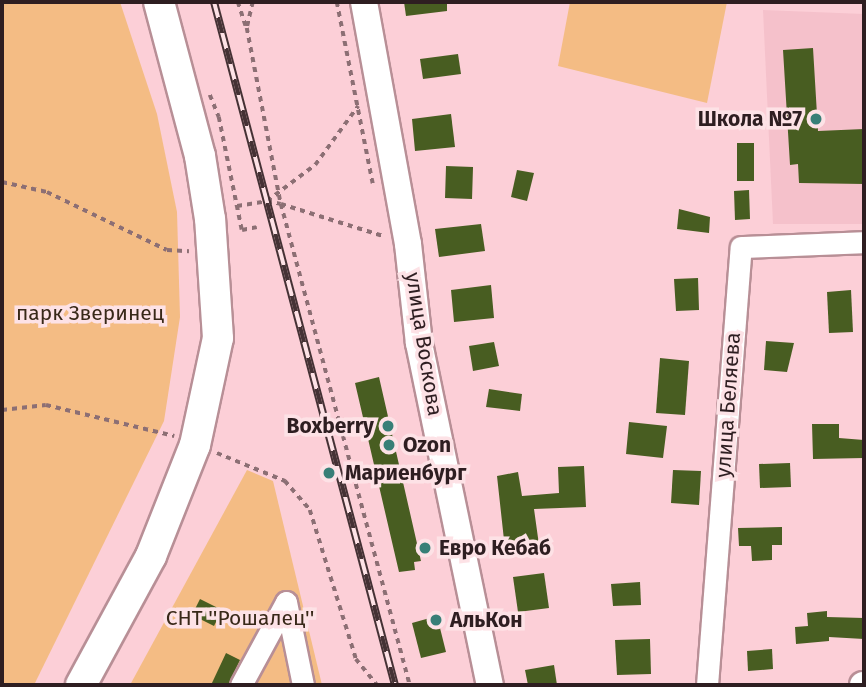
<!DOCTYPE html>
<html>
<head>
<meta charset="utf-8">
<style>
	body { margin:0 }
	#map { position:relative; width:866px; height:687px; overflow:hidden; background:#fccfd7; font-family:"Fira Sans",sans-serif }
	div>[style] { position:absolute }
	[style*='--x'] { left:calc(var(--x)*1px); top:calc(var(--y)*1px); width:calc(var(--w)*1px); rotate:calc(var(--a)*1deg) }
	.built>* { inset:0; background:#f5c1cb }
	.green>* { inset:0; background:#f4bc84 }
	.building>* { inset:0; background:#485d21 }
	.path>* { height:3.5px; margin-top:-1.75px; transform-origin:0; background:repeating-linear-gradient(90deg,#8c6f74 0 5px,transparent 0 10px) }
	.roads { filter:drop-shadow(2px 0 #b88f96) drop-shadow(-2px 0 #b88f96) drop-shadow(0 2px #b88f96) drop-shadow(0 -2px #b88f96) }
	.minor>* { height:21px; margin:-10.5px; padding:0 10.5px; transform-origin:10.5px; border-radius:10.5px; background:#fff }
	.tertiary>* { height:26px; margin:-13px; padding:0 13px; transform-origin:13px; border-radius:13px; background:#fff }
	.secondary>* { height:30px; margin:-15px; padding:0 15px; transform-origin:15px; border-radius:15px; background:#fff }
	.rail>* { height:8px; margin-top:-4px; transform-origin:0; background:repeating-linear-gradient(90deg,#fde2e6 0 16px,#453235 0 32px); box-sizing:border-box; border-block:2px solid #453235 }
	.dots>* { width:19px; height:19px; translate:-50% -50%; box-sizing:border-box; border:4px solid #fde2e6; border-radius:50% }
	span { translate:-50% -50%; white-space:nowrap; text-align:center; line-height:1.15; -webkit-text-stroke:7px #fde2e6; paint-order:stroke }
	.poi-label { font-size:21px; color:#2e1e21; font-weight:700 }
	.right { translate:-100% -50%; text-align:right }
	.left { translate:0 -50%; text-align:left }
	.park-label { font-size:21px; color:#382818 }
	.street-label { font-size:21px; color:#2e1e21 }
	.frame { position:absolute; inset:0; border:4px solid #2e1e21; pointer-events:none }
</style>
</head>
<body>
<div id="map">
	<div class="built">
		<i style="clip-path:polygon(763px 10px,864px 14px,864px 224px,773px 224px)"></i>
	</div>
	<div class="green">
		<i style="clip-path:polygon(2px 2px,120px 2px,157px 114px,177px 212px,180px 317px,164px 421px,34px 685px,2px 685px)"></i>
		<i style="clip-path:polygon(570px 2px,727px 2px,707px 103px,558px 66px)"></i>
		<i style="clip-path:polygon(247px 470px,273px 481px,322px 685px,130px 685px)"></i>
	</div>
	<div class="building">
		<i style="clip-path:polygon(404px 2px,447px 2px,447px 11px,406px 16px)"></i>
		<i style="clip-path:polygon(813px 48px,818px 131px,864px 129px,864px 184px,799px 183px,798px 164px,790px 165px,783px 50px)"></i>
		<i style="clip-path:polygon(458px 54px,461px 74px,423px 79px,420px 59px)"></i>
		<i style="clip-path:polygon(451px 114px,455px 147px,415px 151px,412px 119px)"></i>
		<i style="clip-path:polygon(737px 143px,754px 143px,754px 181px,737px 181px)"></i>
		<i style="clip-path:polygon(446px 166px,473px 167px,472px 199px,445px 198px)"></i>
		<i style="clip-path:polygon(517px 170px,534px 173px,527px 201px,511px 197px)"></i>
		<i style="clip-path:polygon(749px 190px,750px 219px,735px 220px,734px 191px)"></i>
		<i style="clip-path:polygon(679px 209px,710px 217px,709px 233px,677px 229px)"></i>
		<i style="clip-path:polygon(481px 224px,485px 251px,439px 257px,435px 229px)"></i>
		<i style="clip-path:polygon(698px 278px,699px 310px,676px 311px,674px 279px)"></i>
		<i style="clip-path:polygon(491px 285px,494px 318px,454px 322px,451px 290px)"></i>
		<i style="clip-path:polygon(851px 290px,853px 332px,829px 333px,827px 292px)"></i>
		<i style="clip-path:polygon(766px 341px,794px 343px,787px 372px,764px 370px)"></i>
		<i style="clip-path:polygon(494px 342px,499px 366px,473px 371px,469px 346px)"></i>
		<i style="clip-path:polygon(660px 358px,689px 361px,685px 415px,656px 413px)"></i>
		<i style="clip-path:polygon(379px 377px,421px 561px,414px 562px,415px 570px,399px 572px,355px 383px)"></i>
		<i style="clip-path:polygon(489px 389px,522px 394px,520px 411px,486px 407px)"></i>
		<i style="clip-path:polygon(629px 422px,667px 426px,663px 458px,626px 454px)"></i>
		<i style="clip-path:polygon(812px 424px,839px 424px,839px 438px,864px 440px,864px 458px,813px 459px)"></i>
		<i style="clip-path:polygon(790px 463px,791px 487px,760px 488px,759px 464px)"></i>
		<i style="clip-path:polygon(584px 466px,586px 507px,534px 509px,539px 545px,505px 549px,497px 476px,518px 472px,522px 496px,559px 493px,558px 467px)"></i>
		<i style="clip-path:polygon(673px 470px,701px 471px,699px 505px,671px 503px)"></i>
		<i style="clip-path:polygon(782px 527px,782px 545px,772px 545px,772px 560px,752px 561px,751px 546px,739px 546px,738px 528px)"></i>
		<i style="clip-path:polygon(544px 573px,549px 608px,518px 612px,513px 577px)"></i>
		<i style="clip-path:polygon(640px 582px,641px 605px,613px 606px,611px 584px)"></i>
		<i style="clip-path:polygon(200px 599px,222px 610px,214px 626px,192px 615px)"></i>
		<i style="clip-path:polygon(827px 611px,827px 617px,864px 618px,864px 639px,829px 637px,829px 641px,796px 644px,795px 627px,808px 626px,807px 613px)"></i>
		<i style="clip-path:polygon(437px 616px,446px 652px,421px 658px,412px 623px)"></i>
		<i style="clip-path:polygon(650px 639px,651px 674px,617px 675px,615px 640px)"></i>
		<i style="clip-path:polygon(772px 649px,773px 669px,748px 671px,747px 651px)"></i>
		<i style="clip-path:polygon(226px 653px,240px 660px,228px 685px,211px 685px)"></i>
		<i style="clip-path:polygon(554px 665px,557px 685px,528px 685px,525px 670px)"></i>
	</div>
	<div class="path">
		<i style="--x:238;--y:2;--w:25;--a:72"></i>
		<i style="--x:253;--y:2;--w:27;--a:103"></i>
		<i style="--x:247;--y:28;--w:179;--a:79.1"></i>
		<i style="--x:281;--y:204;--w:107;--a:17.4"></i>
		<i style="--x:337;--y:2;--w:185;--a:78.8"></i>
		<i style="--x:210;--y:95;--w:24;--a:68"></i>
		<i style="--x:219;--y:117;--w:115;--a:78.5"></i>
		<i style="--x:242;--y:230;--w:15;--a:-11"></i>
		<i style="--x:2;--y:182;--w:46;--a:12.5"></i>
		<i style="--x:47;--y:192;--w:133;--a:25.8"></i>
		<i style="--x:167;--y:250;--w:22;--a:3"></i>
		<i style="--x:267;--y:201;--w:60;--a:-36.9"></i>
		<i style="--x:315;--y:165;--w:73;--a:-53.9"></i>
		<i style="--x:237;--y:206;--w:30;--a:-9"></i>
		<i style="--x:267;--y:201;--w:14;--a:12"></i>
		<i style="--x:281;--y:204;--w:498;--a:75"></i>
		<i style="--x:2;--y:410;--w:44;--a:-6.5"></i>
		<i style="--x:46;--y:405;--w:132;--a:13.6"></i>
		<i style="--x:217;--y:453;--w:74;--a:22.4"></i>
		<i style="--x:285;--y:481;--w:38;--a:49"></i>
		<i style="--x:310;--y:510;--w:156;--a:72.8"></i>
		<i style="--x:356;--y:659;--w:33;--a:51"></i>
	</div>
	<div class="roads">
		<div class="minor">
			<i style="--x:286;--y:602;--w:85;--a:78.4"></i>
			<i style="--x:241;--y:685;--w:94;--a:-61.5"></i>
			<i style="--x:707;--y:685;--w:439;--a:-85.6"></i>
			<i style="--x:741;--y:247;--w:123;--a:-2.3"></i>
		</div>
		<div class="tertiary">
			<i style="--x:364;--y:2;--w:246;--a:79.7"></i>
			<i style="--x:408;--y:244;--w:100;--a:83.7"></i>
			<i style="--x:419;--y:343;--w:349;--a:78.3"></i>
			<i style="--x:863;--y:685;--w:1;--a:0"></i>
		</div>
		<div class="secondary">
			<i style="--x:81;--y:685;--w:147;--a:-61.5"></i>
			<i style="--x:151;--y:556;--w:119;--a:-68.4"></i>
			<i style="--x:195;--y:445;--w:109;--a:-77.9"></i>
			<i style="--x:218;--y:338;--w:119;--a:-93.8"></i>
			<i style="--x:210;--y:219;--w:64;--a:-99"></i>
			<i style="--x:200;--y:156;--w:159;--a:-104.9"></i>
		</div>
	</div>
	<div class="rail">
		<i style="--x:214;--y:2;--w:707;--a:75.16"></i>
	</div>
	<div class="dots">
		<i style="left:816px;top:119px;background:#387f77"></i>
		<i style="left:388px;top:426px;background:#387f77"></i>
		<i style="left:389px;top:445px;background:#387f77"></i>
		<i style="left:329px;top:473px;background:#387f77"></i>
		<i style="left:425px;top:548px;background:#387f77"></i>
		<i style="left:436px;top:620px;background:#387f77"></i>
	</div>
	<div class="poi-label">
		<span class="right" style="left:802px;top:119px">Школа №7</span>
		<span class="right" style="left:374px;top:426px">Boxberry</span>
		<span class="left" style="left:403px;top:445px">Ozon</span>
		<span class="left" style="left:345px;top:473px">Мариенбург</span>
		<span class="left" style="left:439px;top:548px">Евро Кебаб</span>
		<span class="left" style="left:450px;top:620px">АльКон</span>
	</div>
	<div class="park-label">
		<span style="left:90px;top:313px">парк Зверинец</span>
		<span style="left:240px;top:618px">СНТ ''Рошалец''</span>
	</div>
	<div class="street-label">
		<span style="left:424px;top:344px;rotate:81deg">улица Воскова</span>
		<span style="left:728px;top:405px;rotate:-86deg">улица Беляева</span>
	</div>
	<div class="frame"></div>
</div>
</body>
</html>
